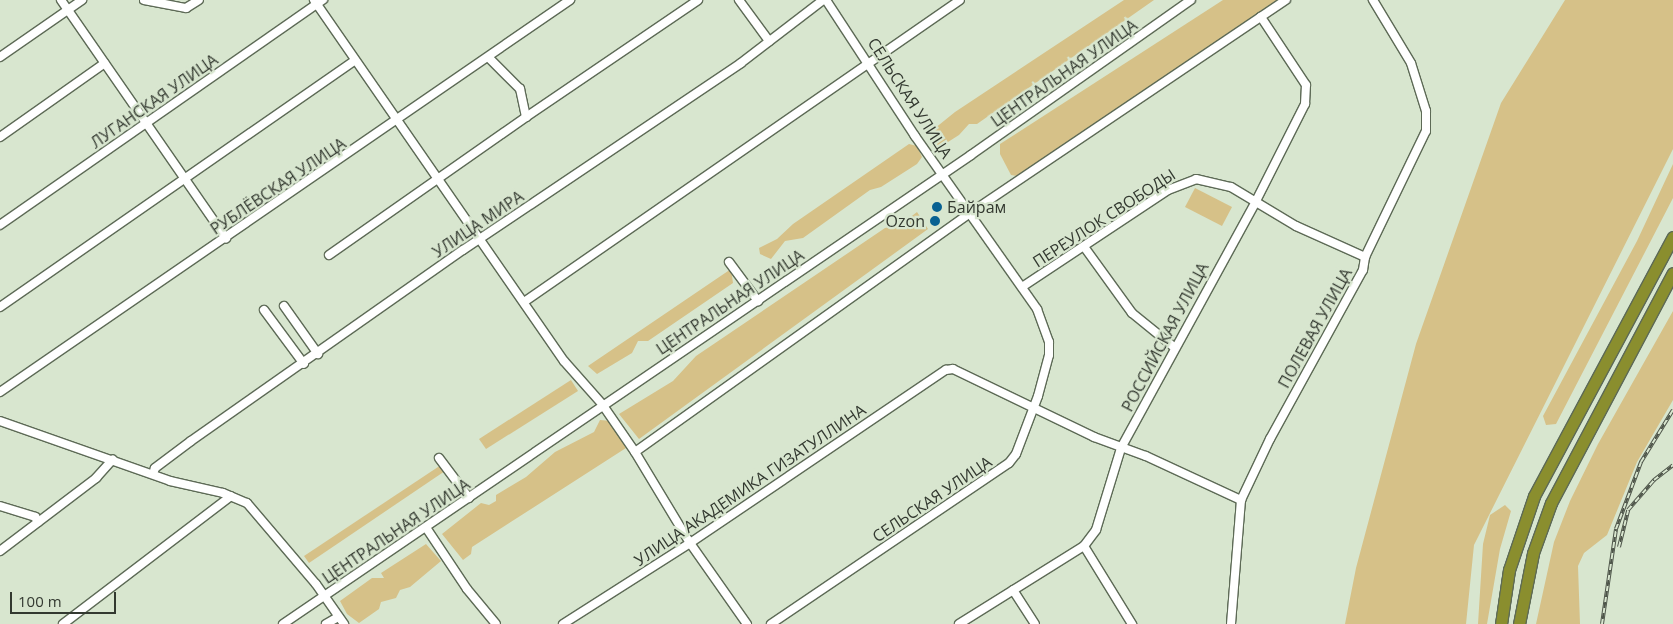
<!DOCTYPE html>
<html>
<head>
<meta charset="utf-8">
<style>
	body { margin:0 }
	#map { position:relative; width:1673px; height:624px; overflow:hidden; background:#d8e6cf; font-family:"Open Sans",sans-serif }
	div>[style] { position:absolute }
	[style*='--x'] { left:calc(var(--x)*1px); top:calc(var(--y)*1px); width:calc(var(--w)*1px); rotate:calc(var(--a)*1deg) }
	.green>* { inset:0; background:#d6c188 }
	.roads { filter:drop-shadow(1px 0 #5d6a56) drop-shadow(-1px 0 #5d6a56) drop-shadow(0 1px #5d6a56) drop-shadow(0 -1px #5d6a56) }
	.minor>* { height:8px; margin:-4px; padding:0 4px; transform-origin:4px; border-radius:4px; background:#fff }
	.highway>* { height:11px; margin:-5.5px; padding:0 5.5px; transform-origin:5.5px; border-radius:5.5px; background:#8a8e2e }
	.rail>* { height:4px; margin-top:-2px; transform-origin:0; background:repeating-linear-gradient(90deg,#d8e6cf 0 5.5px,#4d5449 0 11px); box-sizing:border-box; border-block:1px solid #4d5449 }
	.dots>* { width:14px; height:14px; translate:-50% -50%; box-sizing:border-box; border:2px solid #d8e6cf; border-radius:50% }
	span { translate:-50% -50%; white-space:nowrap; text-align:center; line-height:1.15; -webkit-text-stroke:4.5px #d8e6cf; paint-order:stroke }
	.street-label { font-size:16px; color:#333930 }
	.poi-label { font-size:16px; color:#333930 }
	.left { translate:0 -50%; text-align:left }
	.right { translate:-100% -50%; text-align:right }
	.scale { position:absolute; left:10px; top:592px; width:106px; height:22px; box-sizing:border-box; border:2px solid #333930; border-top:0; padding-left:6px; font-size:15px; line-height:18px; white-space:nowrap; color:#333930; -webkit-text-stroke:4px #d8e6cf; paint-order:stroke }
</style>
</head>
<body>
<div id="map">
	<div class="green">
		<i style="clip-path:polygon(1124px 0,1154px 0,977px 124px,969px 124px,959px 135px,937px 149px,929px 133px,955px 112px)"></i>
		<i style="clip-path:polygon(1223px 0,1279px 0,1017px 176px,1011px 175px,1000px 154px,1000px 144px)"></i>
		<i style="clip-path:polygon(1565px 0,1673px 0,1673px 149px,1474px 545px,1466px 624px,1345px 624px,1356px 568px,1416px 344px,1501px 103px)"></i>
		<i style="clip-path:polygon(909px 144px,917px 146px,922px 157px,917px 164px,881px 187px,870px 190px,803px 238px,785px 241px,771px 259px,760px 254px,759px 248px,777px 239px,793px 224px)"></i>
		<i style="clip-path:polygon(1673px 164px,1673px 198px,1556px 424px,1546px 425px,1543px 416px,1637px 241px)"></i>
		<i style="clip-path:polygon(1195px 188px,1232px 207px,1222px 226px,1185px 207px)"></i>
		<i style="clip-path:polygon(917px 212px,928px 229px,639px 439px,619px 414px,673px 381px,696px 356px,885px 228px,903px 223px)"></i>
		<i style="clip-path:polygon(731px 269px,733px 283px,648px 341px,638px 341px,632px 353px,597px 374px,588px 366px)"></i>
		<i style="clip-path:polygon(1673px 311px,1673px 400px,1637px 462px,1607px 535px,1584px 553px,1578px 566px,1580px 624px,1536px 624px,1554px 542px,1570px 501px,1598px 444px)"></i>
		<i style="clip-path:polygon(571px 380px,578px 391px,486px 449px,479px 439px)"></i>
		<i style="clip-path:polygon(600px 420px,611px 421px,626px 448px,472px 547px,471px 554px,463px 560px,442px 534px,481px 503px,489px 505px,496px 501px,496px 495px,526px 477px,555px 452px,594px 432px)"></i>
		<i style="clip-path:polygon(441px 465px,445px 471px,309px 563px,304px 556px)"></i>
		<i style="clip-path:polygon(1505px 505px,1511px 511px,1500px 549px,1487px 624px,1478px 624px,1483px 544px,1490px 515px)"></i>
		<i style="clip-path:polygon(426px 544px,441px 561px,410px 587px,400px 590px,396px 598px,381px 602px,379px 609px,359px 623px,347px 614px,340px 601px,372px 578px,384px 578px,381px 573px)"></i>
	</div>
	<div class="roads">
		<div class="minor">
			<i style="--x:61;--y:0;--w:290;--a:55.3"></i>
			<i style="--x:144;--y:0;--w:43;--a:10.8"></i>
			<i style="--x:186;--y:8;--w:15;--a:-32"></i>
			<i style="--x:314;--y:0;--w:439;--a:55.3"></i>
			<i style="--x:564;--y:361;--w:57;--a:48.5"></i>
			<i style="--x:602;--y:404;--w:58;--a:55.5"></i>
			<i style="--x:635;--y:452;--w:106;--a:58.9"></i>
			<i style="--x:690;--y:543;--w:99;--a:54.9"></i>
			<i style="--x:739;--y:0;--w:51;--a:53.8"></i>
			<i style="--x:0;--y:57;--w:100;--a:-34.8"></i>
			<i style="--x:526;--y:117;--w:208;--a:-34.2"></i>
			<i style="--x:0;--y:137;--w:128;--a:-35.2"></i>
			<i style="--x:0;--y:225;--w:394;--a:-34.9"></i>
			<i style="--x:1085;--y:248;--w:80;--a:54.1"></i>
			<i style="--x:1132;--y:313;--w:55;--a:39.1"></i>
			<i style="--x:329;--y:255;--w:241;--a:-35"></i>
			<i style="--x:526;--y:117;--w:29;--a:-102"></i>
			<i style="--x:520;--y:89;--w:45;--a:-135"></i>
			<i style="--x:729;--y:262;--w:49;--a:53.4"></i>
			<i style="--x:1022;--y:287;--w:175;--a:-33.6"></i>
			<i style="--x:1168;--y:190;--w:30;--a:-21"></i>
			<i style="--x:1196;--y:179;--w:36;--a:13"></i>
			<i style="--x:1231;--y:187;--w:76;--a:31"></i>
			<i style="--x:1296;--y:226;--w:76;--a:24.2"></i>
			<i style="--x:524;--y:302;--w:530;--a:-34.71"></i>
			<i style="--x:284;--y:306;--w:59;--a:54.7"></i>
			<i style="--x:0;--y:307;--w:432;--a:-34.8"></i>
			<i style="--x:264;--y:310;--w:67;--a:53.5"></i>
			<i style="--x:0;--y:392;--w:692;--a:-34.52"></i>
			<i style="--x:0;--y:421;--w:180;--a:19.4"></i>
			<i style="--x:170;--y:481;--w:54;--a:12.8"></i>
			<i style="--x:223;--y:493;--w:26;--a:23"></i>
			<i style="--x:247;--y:503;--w:106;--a:49.6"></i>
			<i style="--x:316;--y:584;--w:49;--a:55"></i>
			<i style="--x:635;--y:452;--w:412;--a:-35.5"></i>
			<i style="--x:970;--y:213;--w:381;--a:-34"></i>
			<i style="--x:439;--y:458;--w:50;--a:53.1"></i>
			<i style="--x:153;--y:474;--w:6;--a:-72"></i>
			<i style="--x:155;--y:468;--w:45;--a:-36.9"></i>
			<i style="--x:191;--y:441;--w:332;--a:-35.1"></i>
			<i style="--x:463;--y:250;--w:335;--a:-33.9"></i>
			<i style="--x:741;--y:63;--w:103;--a:-37.5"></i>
			<i style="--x:0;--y:506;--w:37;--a:17"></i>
			<i style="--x:35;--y:517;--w:6;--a:59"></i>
			<i style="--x:427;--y:529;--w:72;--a:56.3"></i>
			<i style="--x:467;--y:589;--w:45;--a:50.4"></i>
			<i style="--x:1084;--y:546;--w:92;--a:58.4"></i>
			<i style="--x:0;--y:551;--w:121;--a:-37.2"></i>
			<i style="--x:96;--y:478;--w:25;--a:-48"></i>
			<i style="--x:1013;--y:590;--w:40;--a:57.1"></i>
			<i style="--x:63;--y:624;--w:211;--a:-37.3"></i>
			<i style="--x:283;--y:624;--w:833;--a:-34.28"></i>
			<i style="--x:971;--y:155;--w:269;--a:-35.2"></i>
			<i style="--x:326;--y:624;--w:14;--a:-30"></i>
			<i style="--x:563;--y:624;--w:151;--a:-32.5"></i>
			<i style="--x:690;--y:543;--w:309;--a:-34.1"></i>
			<i style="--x:946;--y:370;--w:7;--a:-8"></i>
			<i style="--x:953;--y:369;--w:157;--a:25.7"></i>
			<i style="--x:1094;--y:437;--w:55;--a:20.1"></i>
			<i style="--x:1146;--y:456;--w:105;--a:24.9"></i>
			<i style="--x:771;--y:624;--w:287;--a:-34.1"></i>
			<i style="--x:1009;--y:463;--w:11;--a:-52"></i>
			<i style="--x:1016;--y:454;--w:62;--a:-69.2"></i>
			<i style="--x:1038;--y:396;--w:42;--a:-75"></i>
			<i style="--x:1049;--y:355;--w:13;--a:-90"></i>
			<i style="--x:1049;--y:342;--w:35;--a:-110"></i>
			<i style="--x:1037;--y:309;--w:212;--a:-125.2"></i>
			<i style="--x:915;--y:136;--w:163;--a:-123.2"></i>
			<i style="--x:959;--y:624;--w:147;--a:-32"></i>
			<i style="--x:1084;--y:546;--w:20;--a:-53"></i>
			<i style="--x:1096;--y:530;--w:86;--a:-73"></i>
			<i style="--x:1121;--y:448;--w:281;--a:-61.3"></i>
			<i style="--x:1256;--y:201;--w:109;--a:-63.2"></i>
			<i style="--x:1305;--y:104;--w:19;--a:-87"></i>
			<i style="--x:1306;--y:85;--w:82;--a:-123.5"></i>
			<i style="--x:1231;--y:624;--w:124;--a:-85.4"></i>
			<i style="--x:1241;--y:500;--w:68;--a:-64.6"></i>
			<i style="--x:1270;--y:439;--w:193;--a:-61.2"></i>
			<i style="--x:1363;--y:270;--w:13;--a:-81"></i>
			<i style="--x:1365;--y:257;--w:140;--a:-64.2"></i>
			<i style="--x:1426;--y:131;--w:20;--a:-90"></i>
			<i style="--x:1426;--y:111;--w:50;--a:-107.4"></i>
			<i style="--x:1411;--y:63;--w:74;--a:-121.1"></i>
		</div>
		<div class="highway">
			<i style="--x:1501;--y:624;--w:55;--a:-81.6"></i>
			<i style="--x:1509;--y:570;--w:78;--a:-71.3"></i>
			<i style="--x:1534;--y:496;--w:294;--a:-61.8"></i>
			<i style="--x:1519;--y:624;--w:72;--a:-78.8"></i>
			<i style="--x:1533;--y:553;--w:53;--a:-70.2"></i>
			<i style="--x:1551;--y:503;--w:260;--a:-62.1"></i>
		</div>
	</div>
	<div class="rail">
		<i style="--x:1619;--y:547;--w:38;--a:-76"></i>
		<i style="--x:1628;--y:510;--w:40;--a:-49"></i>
		<i style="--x:1654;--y:480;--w:24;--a:-38"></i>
		<i style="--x:1602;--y:624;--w:96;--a:-81.6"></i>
		<i style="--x:1616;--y:529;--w:72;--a:-69.5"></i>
		<i style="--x:1641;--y:462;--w:61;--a:-58.4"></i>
	</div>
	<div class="dots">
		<i style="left:937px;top:207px;background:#086192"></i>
		<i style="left:935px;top:221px;background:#086192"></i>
	</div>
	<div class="street-label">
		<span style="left:1064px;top:73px;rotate:-35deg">ЦЕНТРАЛЬНАЯ УЛИЦА</span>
		<span style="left:910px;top:98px;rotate:57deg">СЕЛЬСКАЯ УЛИЦА</span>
		<span style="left:154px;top:101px;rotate:-35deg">ЛУГАНСКАЯ УЛИЦА</span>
		<span style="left:278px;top:186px;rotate:-34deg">РУБЛЁВСКАЯ УЛИЦА</span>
		<span style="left:1104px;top:218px;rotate:-33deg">ПЕРЕУЛОК СВОБОДЫ</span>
		<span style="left:478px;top:224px;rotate:-34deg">УЛИЦА МИРА</span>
		<span style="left:730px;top:302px;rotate:-34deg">ЦЕНТРАЛЬНАЯ УЛИЦА</span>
		<span style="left:1315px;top:328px;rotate:-61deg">ПОЛЕВАЯ УЛИЦА</span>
		<span style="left:1165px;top:337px;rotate:-62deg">РОССИЙСКАЯ УЛИЦА</span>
		<span style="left:750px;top:485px;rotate:-34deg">УЛИЦА АКАДЕМИКА ГИЗАТУЛЛИНА</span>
		<span style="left:932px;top:499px;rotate:-34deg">СЕЛЬСКАЯ УЛИЦА</span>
		<span style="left:396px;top:531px;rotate:-34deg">ЦЕНТРАЛЬНАЯ УЛИЦА</span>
	</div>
	<div class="poi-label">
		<span class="left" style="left:947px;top:207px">Байрам</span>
		<span class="right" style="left:925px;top:221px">Ozon</span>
	</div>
	<div class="scale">100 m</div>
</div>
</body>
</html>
